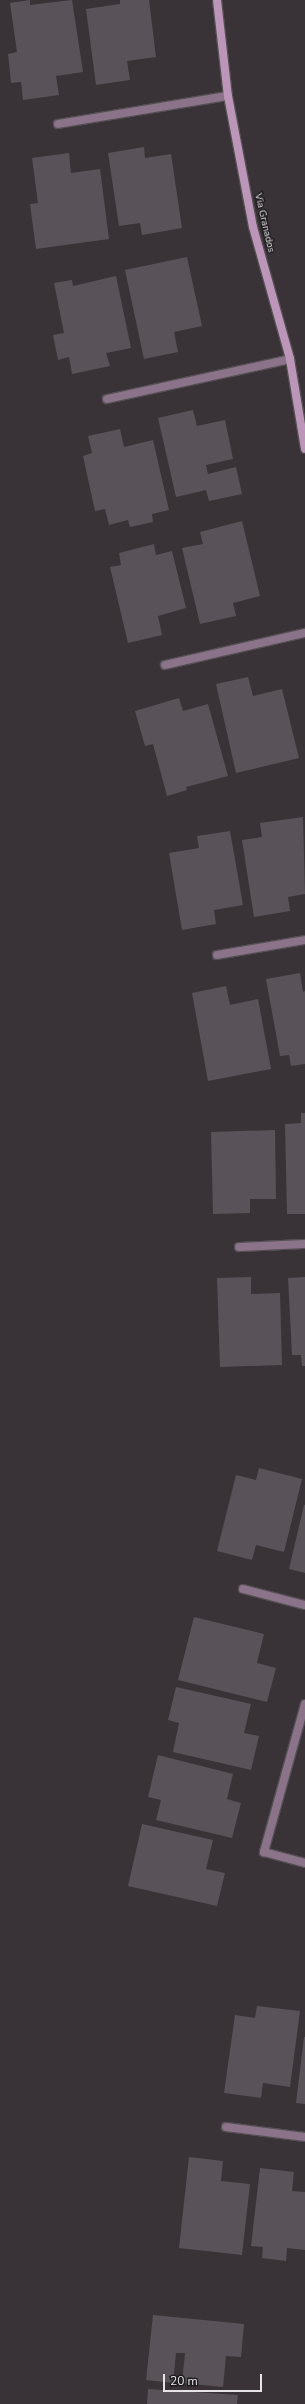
<!DOCTYPE html>
<html>
<head>
<meta charset="utf-8">
<style>
	body { margin:0 }
	#map { position:relative; width:305px; height:2404px; overflow:hidden; background:#393338; font-family:"Nunito Sans",sans-serif }
	div>[style] { position:absolute }
	[style*='--x'] { left:calc(var(--x)*1px); top:calc(var(--y)*1px); width:calc(var(--w)*1px); rotate:calc(var(--a)*1deg) }
	.building>* { inset:0; background:#595359 }
	.roads { filter:drop-shadow(1px 0 #554f54) drop-shadow(-1px 0 #554f54) drop-shadow(0 1px #554f54) drop-shadow(0 -1px #554f54) }
	.lane>* { height:8px; margin:-4px; padding:0 4px; transform-origin:4px; border-radius:4px; background:#8b7389 }
	.secondary>* { height:8px; margin:-4px; padding:0 4px; transform-origin:4px; border-radius:4px; background:#bc96b9 }
	span { translate:-50% -50%; white-space:nowrap; text-align:center; line-height:1.15; -webkit-text-stroke:3px #1e1c1e; paint-order:stroke }
	.street-label { font-size:10px; color:#e6e3e6 }
	.scale { position:absolute; left:163px; top:2374px; width:99px; height:18px; box-sizing:border-box; border:2px solid #e6e3e6; border-top:0; padding-left:5px; font-size:12px; line-height:14px; white-space:nowrap; color:#e6e3e6; -webkit-text-stroke:3px #1e1c1e; paint-order:stroke }
</style>
</head>
<body>
<div id="map">
	<div class="building">
		<i style="clip-path:polygon(30px 0,30px 5px,72px 0,83px 72px,56px 76px,59px 95px,23px 100px,21px 82px,11px 83px,8px 54px,17px 52px,10px 3px)"></i>
		<i style="clip-path:polygon(120px 0,149px 0,156px 57px,127px 61px,130px 80px,96px 85px,86px 9px,120px 4px)"></i>
		<i style="clip-path:polygon(144px 147px,145px 158px,171px 154px,182px 228px,142px 235px,140px 223px,119px 226px,108px 153px)"></i>
		<i style="clip-path:polygon(69px 153px,71px 173px,100px 169px,109px 239px,36px 249px,30px 204px,38px 203px,32px 158px)"></i>
		<i style="clip-path:polygon(187px 257px,202px 326px,174px 332px,178px 352px,144px 359px,125px 270px)"></i>
		<i style="clip-path:polygon(116px 276px,131px 348px,106px 353px,110px 366px,72px 374px,69px 357px,58px 360px,53px 335px,64px 333px,54px 283px,72px 280px,73px 286px)"></i>
		<i style="clip-path:polygon(193px 410px,197px 426px,225px 420px,233px 459px,206px 465px,208px 474px,236px 467px,242px 494px,209px 501px,206px 490px,176px 497px,158px 418px)"></i>
		<i style="clip-path:polygon(120px 429px,124px 447px,153px 440px,169px 510px,152px 514px,153px 522px,130px 527px,128px 520px,109px 525px,105px 509px,95px 511px,83px 456px,92px 453px,88px 436px)"></i>
		<i style="clip-path:polygon(242px 521px,260px 596px,233px 603px,236px 616px,200px 624px,182px 548px,203px 544px,200px 532px)"></i>
		<i style="clip-path:polygon(154px 544px,156px 555px,172px 551px,186px 608px,158px 616px,162px 635px,128px 643px,110px 567px,121px 565px,119px 553px)"></i>
		<i style="clip-path:polygon(248px 677px,253px 696px,282px 689px,299px 758px,236px 773px,216px 684px)"></i>
		<i style="clip-path:polygon(179px 698px,183px 711px,208px 704px,228px 776px,186px 787px,187px 790px,167px 796px,153px 744px,145px 746px,135px 711px)"></i>
		<i style="clip-path:polygon(303px 817px,305px 894px,288px 897px,290px 911px,254px 917px,242px 840px,262px 837px,260px 823px)"></i>
		<i style="clip-path:polygon(230px 831px,243px 905px,214px 910px,216px 924px,182px 930px,169px 853px,199px 848px,197px 836px)"></i>
		<i style="clip-path:polygon(300px 973px,303px 992px,305px 991px,305px 1064px,291px 1066px,289px 1055px,280px 1056px,266px 979px)"></i>
		<i style="clip-path:polygon(226px 986px,230px 1005px,258px 999px,271px 1069px,208px 1081px,192px 993px)"></i>
		<i style="clip-path:polygon(301px 1113px,305px 1113px,305px 1214px,287px 1214px,285px 1124px,301px 1123px)"></i>
		<i style="clip-path:polygon(275px 1130px,276px 1199px,250px 1199px,250px 1213px,213px 1214px,211px 1132px)"></i>
		<i style="clip-path:polygon(251px 1277px,251px 1294px,280px 1293px,282px 1365px,220px 1367px,217px 1278px)"></i>
		<i style="clip-path:polygon(305px 1277px,305px 1366px,302px 1366px,301px 1355px,292px 1355px,288px 1278px)"></i>
		<i style="clip-path:polygon(259px 1468px,302px 1479px,284px 1552px,256px 1545px,252px 1560px,217px 1551px,236px 1475px,256px 1480px)"></i>
		<i style="clip-path:polygon(304px 1505px,305px 1505px,305px 1573px,289px 1569px)"></i>
		<i style="clip-path:polygon(194px 1617px,264px 1634px,257px 1663px,276px 1668px,267px 1702px,178px 1680px)"></i>
		<i style="clip-path:polygon(176px 1687px,251px 1704px,244px 1733px,259px 1736px,251px 1770px,173px 1752px,179px 1723px,168px 1720px)"></i>
		<i style="clip-path:polygon(158px 1755px,233px 1774px,227px 1799px,241px 1803px,232px 1838px,156px 1820px,161px 1800px,148px 1797px)"></i>
		<i style="clip-path:polygon(142px 1824px,213px 1840px,206px 1869px,225px 1873px,217px 1906px,128px 1886px)"></i>
		<i style="clip-path:polygon(257px 2006px,300px 2011px,290px 2087px,263px 2083px,261px 2098px,224px 2093px,235px 2015px,255px 2018px)"></i>
		<i style="clip-path:polygon(304px 2037px,305px 2037px,305px 2104px,296px 2103px)"></i>
		<i style="clip-path:polygon(189px 2157px,223px 2161px,221px 2181px,250px 2184px,242px 2255px,179px 2248px)"></i>
		<i style="clip-path:polygon(260px 2168px,294px 2172px,292px 2191px,305px 2192px,305px 2250px,287px 2248px,286px 2261px,262px 2258px,263px 2247px,251px 2246px)"></i>
		<i style="clip-path:polygon(153px 2315px,244px 2324px,241px 2357px,226px 2356px,223px 2387px,182px 2383px,185px 2353px,176px 2353px,173px 2383px,146px 2380px)"></i>
		<i style="clip-path:polygon(148px 2389px,238px 2395px,237px 2404px,147px 2404px)"></i>
	</div>
	<div class="roads">
		<div class="lane">
			<i style="--x:58;--y:124;--w:172;--a:-9.4"></i>
			<i style="--x:107;--y:399;--w:187;--a:-12.3"></i>
			<i style="--x:165;--y:665;--w:144;--a:-12.9"></i>
			<i style="--x:217;--y:955;--w:89;--a:-9.7"></i>
			<i style="--x:239;--y:1247;--w:66;--a:-2.6"></i>
			<i style="--x:243;--y:1589;--w:64;--a:14.5"></i>
			<i style="--x:305;--y:1704;--w:154;--a:105.5"></i>
			<i style="--x:264;--y:1852;--w:42;--a:15"></i>
			<i style="--x:226;--y:2127;--w:80;--a:7.2"></i>
		</div>
		<div class="secondary">
			<i style="--x:217;--y:0;--w:97;--a:83.5"></i>
			<i style="--x:228;--y:96;--w:133;--a:79.2"></i>
			<i style="--x:253;--y:227;--w:137;--a:74.3"></i>
			<i style="--x:290;--y:359;--w:91;--a:80.5"></i>
		</div>
	</div>
	<div class="street-label">
		<span style="left:264px;top:223px;rotate:77deg">Via Granados</span>
	</div>
	<div class="scale">20 m</div>
</div>
</body>
</html>
